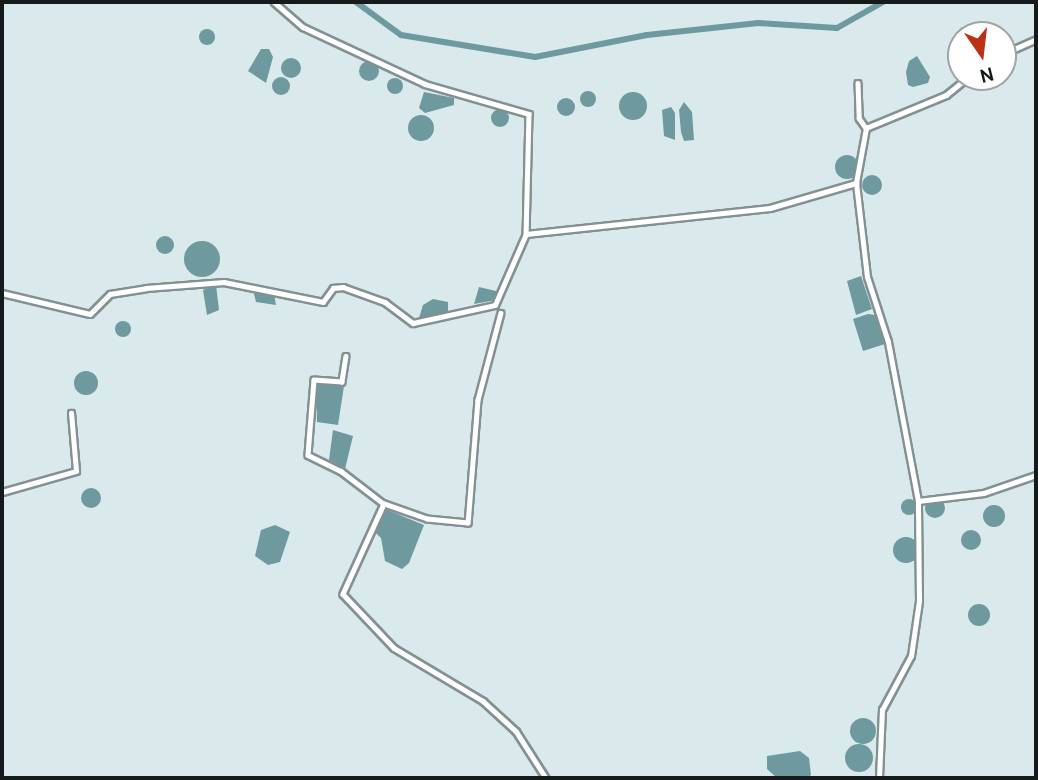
<!DOCTYPE html>
<html>
<head>
<meta charset="utf-8">
<style>
	body { margin:0 }
	#map { position:relative; width:1038px; height:780px; overflow:hidden; background:#daeaec; font-family:Cabin,sans-serif }
	div>[style] { position:absolute }
	[style*='--x'] { left:calc(var(--x)*1px); top:calc(var(--y)*1px); width:calc(var(--w)*1px); rotate:calc(var(--a)*1deg) }
	.water>* { inset:0; background:#6d999f }
	.round { border-radius:50% }
	.canal>* { height:6px; margin:-3px; padding:0 3px; transform-origin:3px; border-radius:3px; background:#6d999f }
	.roads { filter:drop-shadow(2px 0 #839193) drop-shadow(-2px 0 #839193) drop-shadow(0 2px #839193) drop-shadow(0 -2px #839193) }
	.minor>* { height:4.5px; margin:-2.25px; padding:0 2.25px; transform-origin:2.25px; border-radius:2.25px; background:#fff }
	span { translate:-50% -50%; white-space:nowrap; text-align:center; line-height:1.15; -webkit-text-stroke:7px #fff; paint-order:stroke }
	.frame { position:absolute; inset:0; border:4px solid #151b1b; pointer-events:none }
	.north { position:absolute; left:947px; top:21px; width:70px; height:70px; box-sizing:border-box; background:#fff; border:2px solid #a1a4a4; border-radius:50%; rotate:166deg; font-size:19px; font-weight:700; line-height:28px; text-align:center; color:#151b1b }
	.north::after { content:''; display:block; margin:auto; width:24px; height:32px; background:#bc3115; clip-path:polygon(50% 0,100% 100%,50% 72%,0 100%) }
</style>
</head>
<body>
<div id="map">
	<div class="water">
		<i class="round" style="left:199px;top:29px;width:16px;height:16px"></i>
		<i style="clip-path:polygon(261px 49px,269px 49px,273px 57px,266px 83px,248px 71px)"></i>
		<i style="clip-path:polygon(917px 56px,930px 77px,928px 83px,913px 87px,908px 85px,906px 72px,909px 61px)"></i>
		<i class="round" style="left:281px;top:58px;width:20px;height:20px"></i>
		<i class="round" style="left:359px;top:61px;width:20px;height:20px"></i>
		<i class="round" style="left:272px;top:77px;width:18px;height:18px"></i>
		<i class="round" style="left:387px;top:78px;width:16px;height:16px"></i>
		<i class="round" style="left:580px;top:91px;width:16px;height:16px"></i>
		<i class="round" style="left:619px;top:92px;width:28px;height:28px"></i>
		<i style="clip-path:polygon(424px 92px,454px 98px,454px 105px,425px 113px,419px 108px)"></i>
		<i class="round" style="left:557px;top:98px;width:18px;height:18px"></i>
		<i style="clip-path:polygon(684px 102px,692px 112px,694px 140px,684px 141px,681px 132px,679px 110px)"></i>
		<i style="clip-path:polygon(671px 107px,675px 113px,675px 140px,664px 136px,662px 110px)"></i>
		<i class="round" style="left:491px;top:109px;width:18px;height:18px"></i>
		<i class="round" style="left:408px;top:115px;width:26px;height:26px"></i>
		<i class="round" style="left:835px;top:155px;width:24px;height:24px"></i>
		<i class="round" style="left:862px;top:175px;width:20px;height:20px"></i>
		<i class="round" style="left:156px;top:236px;width:18px;height:18px"></i>
		<i class="round" style="left:184px;top:241px;width:36px;height:36px"></i>
		<i style="clip-path:polygon(861px 276px,872px 309px,856px 315px,847px 281px)"></i>
		<i style="clip-path:polygon(216px 285px,219px 310px,207px 315px,203px 290px)"></i>
		<i style="clip-path:polygon(479px 287px,496px 291px,496px 300px,474px 304px)"></i>
		<i style="clip-path:polygon(253px 290px,274px 294px,276px 305px,256px 302px)"></i>
		<i style="clip-path:polygon(433px 299px,448px 302px,448px 312px,419px 318px,423px 305px)"></i>
		<i style="clip-path:polygon(868px 314px,875px 315px,885px 344px,863px 351px,853px 319px)"></i>
		<i class="round" style="left:115px;top:321px;width:16px;height:16px"></i>
		<i class="round" style="left:74px;top:371px;width:24px;height:24px"></i>
		<i style="clip-path:polygon(316px 381px,344px 386px,338px 425px,317px 422px)"></i>
		<i style="clip-path:polygon(333px 430px,353px 436px,345px 469px,329px 460px)"></i>
		<i class="round" style="left:81px;top:488px;width:20px;height:20px"></i>
		<i class="round" style="left:925px;top:498px;width:20px;height:20px"></i>
		<i class="round" style="left:901px;top:499px;width:16px;height:16px"></i>
		<i class="round" style="left:983px;top:505px;width:22px;height:22px"></i>
		<i style="clip-path:polygon(385px 509px,424px 525px,409px 563px,402px 569px,385px 561px,381px 538px,374px 531px)"></i>
		<i style="clip-path:polygon(275px 525px,290px 532px,280px 562px,268px 565px,255px 556px,261px 530px)"></i>
		<i class="round" style="left:961px;top:530px;width:20px;height:20px"></i>
		<i class="round" style="left:893px;top:537px;width:26px;height:26px"></i>
		<i class="round" style="left:968px;top:604px;width:22px;height:22px"></i>
		<i class="round" style="left:850px;top:718px;width:26px;height:26px"></i>
		<i class="round" style="left:845px;top:744px;width:28px;height:28px"></i>
		<i style="clip-path:polygon(800px 751px,809px 758px,811px 775px,807px 778px,777px 778px,767px 769px,767px 756px)"></i>
	</div>
	<div class="canal">
		<i style="--x:356;--y:2;--w:56;--a:36.3"></i>
		<i style="--x:401;--y:35;--w:136;--a:9.3"></i>
		<i style="--x:535;--y:57;--w:114;--a:-11.1"></i>
		<i style="--x:647;--y:35;--w:112;--a:-6.2"></i>
		<i style="--x:758;--y:23;--w:79;--a:3.6"></i>
		<i style="--x:837;--y:28;--w:53;--a:-29.5"></i>
	</div>
	<div class="roads">
		<div class="minor">
			<i style="--x:274;--y:2;--w:38;--a:41"></i>
			<i style="--x:303;--y:27;--w:135;--a:25"></i>
			<i style="--x:425;--y:84;--w:108;--a:16.1"></i>
			<i style="--x:529;--y:114;--w:120;--a:91.4"></i>
			<i style="--x:1003;--y:54;--w:36;--a:-24"></i>
			<i style="--x:858;--y:83;--w:35;--a:88"></i>
			<i style="--x:859;--y:118;--w:12;--a:55"></i>
			<i style="--x:2;--y:293;--w:90;--a:13.4"></i>
			<i style="--x:90;--y:314;--w:28;--a:-45"></i>
			<i style="--x:110;--y:294;--w:36;--a:-9"></i>
			<i style="--x:146;--y:288;--w:78;--a:-4.4"></i>
			<i style="--x:224;--y:282;--w:101;--a:11.4"></i>
			<i style="--x:323;--y:302;--w:17;--a:-54"></i>
			<i style="--x:333;--y:288;--w:10;--a:-6"></i>
			<i style="--x:343;--y:287;--w:45;--a:19.7"></i>
			<i style="--x:385;--y:302;--w:35;--a:37"></i>
			<i style="--x:413;--y:323;--w:84;--a:-12.4"></i>
			<i style="--x:495;--y:305;--w:77;--a:-66.4"></i>
			<i style="--x:526;--y:234;--w:245;--a:-6.1"></i>
			<i style="--x:770;--y:208;--w:90;--a:-16.2"></i>
			<i style="--x:501;--y:313;--w:90;--a:104.8"></i>
			<i style="--x:478;--y:400;--w:123;--a:94.6"></i>
			<i style="--x:468;--y:523;--w:41;--a:-174.4"></i>
			<i style="--x:427;--y:519;--w:46;--a:-160.8"></i>
			<i style="--x:384;--y:504;--w:99;--a:114.5"></i>
			<i style="--x:343;--y:594;--w:74;--a:46.6"></i>
			<i style="--x:394;--y:648;--w:104;--a:30.8"></i>
			<i style="--x:483;--y:701;--w:45;--a:42.3"></i>
			<i style="--x:516;--y:731;--w:56;--a:57.4"></i>
			<i style="--x:346;--y:356;--w:26;--a:99"></i>
			<i style="--x:342;--y:382;--w:28;--a:-176"></i>
			<i style="--x:314;--y:380;--w:75;--a:94.6"></i>
			<i style="--x:308;--y:455;--w:37;--a:26"></i>
			<i style="--x:341;--y:471;--w:54;--a:37.5"></i>
			<i style="--x:2;--y:492;--w:77;--a:-15.8"></i>
			<i style="--x:76;--y:471;--w:58;--a:-94.9"></i>
			<i style="--x:918;--y:501;--w:162;--a:-100.7"></i>
			<i style="--x:888;--y:342;--w:68;--a:-107.9"></i>
			<i style="--x:867;--y:277;--w:95;--a:-96.7"></i>
			<i style="--x:856;--y:183;--w:56;--a:-79.7"></i>
			<i style="--x:866;--y:128;--w:87;--a:-22.4"></i>
			<i style="--x:946;--y:95;--w:28;--a:-39"></i>
			<i style="--x:879;--y:778;--w:68;--a:-87.5"></i>
			<i style="--x:882;--y:710;--w:61;--a:-61.8"></i>
			<i style="--x:911;--y:656;--w:56;--a:-81.7"></i>
			<i style="--x:919;--y:601;--w:100;--a:-90.6"></i>
			<i style="--x:918;--y:501;--w:66;--a:-6.9"></i>
			<i style="--x:984;--y:493;--w:55;--a:-19.1"></i>
		</div>
	</div>
	<div class="frame"></div>
	<div class="north">N</div>
</div>
</body>
</html>
